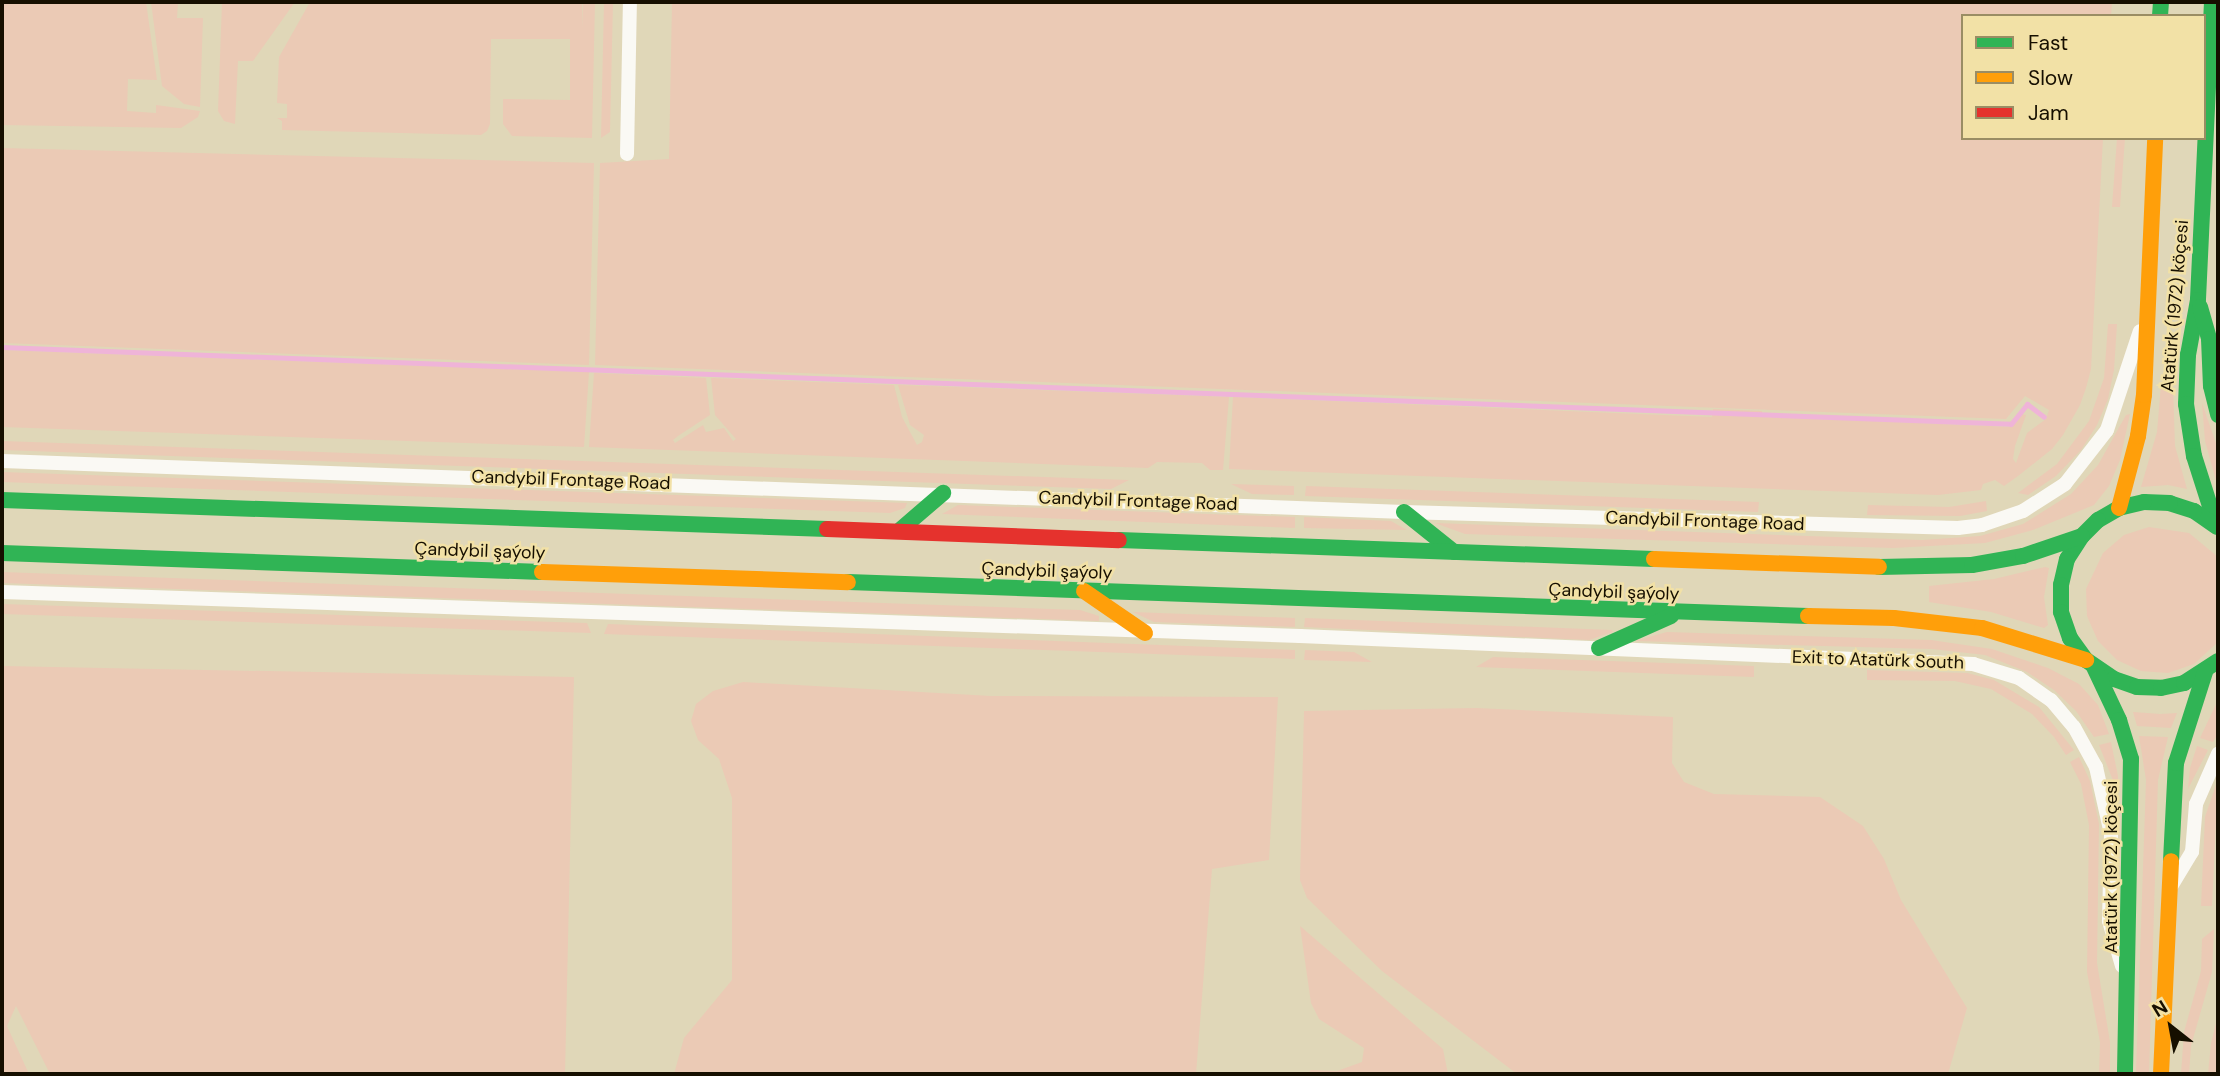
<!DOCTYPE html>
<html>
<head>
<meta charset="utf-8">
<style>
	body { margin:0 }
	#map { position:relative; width:2220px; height:1076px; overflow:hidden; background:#e0d7b8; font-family:"DM Sans",sans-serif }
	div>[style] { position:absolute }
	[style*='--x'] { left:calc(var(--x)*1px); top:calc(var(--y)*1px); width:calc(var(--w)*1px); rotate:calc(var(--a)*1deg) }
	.green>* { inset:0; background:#ebcab5 }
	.stream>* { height:5px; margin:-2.5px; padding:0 2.5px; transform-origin:2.5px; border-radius:2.5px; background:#efb4d8 }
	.street>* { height:14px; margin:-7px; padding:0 7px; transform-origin:7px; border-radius:7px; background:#faf9f4 }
	.fast>* { height:16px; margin:-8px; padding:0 8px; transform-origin:8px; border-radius:8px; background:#30b455 }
	.slow>* { height:16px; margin:-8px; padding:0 8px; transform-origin:8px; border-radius:8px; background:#ff9f0a }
	.jam>* { height:16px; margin:-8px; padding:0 8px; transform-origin:8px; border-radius:8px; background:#e5322d }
	span { translate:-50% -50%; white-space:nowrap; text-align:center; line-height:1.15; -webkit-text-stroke:5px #f2e1a6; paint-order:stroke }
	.street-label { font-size:18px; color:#160f00 }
	.frame { position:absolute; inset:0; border:4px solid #160f00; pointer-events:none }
	.legend { position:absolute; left:1961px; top:14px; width:245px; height:126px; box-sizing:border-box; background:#f2e1a6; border:2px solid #9a8d64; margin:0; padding:9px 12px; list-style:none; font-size:21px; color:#160f00 }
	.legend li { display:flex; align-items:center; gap:14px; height:35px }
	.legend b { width:35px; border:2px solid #9a8d64 }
	.north { position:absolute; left:2136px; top:992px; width:70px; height:70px; -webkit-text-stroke:5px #f2e1a6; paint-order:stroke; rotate:329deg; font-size:19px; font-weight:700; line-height:28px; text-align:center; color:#160f00 }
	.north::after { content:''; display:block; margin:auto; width:24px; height:32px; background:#160f00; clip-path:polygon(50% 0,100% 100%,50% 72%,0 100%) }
</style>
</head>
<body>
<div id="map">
	<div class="green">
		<i style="clip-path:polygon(2px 2px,146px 2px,157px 80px,128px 79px,127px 111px,156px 113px,156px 105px,200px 111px,198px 117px,181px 128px,2px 125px)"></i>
		<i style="clip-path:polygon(151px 2px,178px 2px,177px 18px,203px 18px,200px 107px,184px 104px,162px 86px)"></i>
		<i style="clip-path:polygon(222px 2px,295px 2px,253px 61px,238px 61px,235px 124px,224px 121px,218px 111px)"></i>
		<i style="clip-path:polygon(310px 2px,582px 2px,582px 28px,583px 2px,595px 2px,592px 138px,512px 136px,503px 124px,503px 99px,570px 100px,570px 39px,491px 39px,490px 124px,487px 131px,481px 135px,282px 130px,282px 121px,277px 118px,287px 118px,287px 104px,277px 103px,279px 57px)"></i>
		<i style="clip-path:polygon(604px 2px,613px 2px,610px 132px,601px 138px)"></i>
		<i style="clip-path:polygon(672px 2px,2112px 2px,2111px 16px,1963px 16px,1963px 138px,2103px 138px,2091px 369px,2086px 388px,2080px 405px,2063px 435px,2052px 449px,2018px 476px,2004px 486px,1995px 480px,1983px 484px,1981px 490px,1938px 495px,1229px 469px,1233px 397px,1712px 417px,1713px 409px,1762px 411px,1762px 416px,2010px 427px,2021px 414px,2026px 415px,2015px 446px,2013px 459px,2016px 463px,2027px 433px,2046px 419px,2049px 410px,2025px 396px,2006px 419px,595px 365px,600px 163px,669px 159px)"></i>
		<i style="clip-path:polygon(2117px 138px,2125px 138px,2120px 207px,2112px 207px)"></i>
		<i style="clip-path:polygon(2px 148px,594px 163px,589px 365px,2px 343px)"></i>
		<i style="clip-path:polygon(2108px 324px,2117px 324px,2114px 370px,2108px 399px,2097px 425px,2081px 450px,2056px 476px,2028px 495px,2018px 493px,2057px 464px,2089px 421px,2104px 378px)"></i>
		<i style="clip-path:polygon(2px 350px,589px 372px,584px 447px,2px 427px)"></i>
		<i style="clip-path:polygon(594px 373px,706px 378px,710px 415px,678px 436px,673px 440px,675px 443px,703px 425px,706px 432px,724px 428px,733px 441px,736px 439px,715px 415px,711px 378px,894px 385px,902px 417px,917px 445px,922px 442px,924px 435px,910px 425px,898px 385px,1229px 397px,1223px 470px,1210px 470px,1202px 463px,1157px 462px,1148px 468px,589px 447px)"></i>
		<i style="clip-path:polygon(2161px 385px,2173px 386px,2175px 446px,2187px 489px,2168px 485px,2141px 487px,2157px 432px)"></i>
		<i style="clip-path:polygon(2202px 403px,2218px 449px,2218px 488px,2205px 441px)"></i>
		<i style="clip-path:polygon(2130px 414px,2120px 460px,2109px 486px,2094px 505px,2033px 530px,1985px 543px,1893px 548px,1465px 534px,1435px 523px,1922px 540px,1980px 536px,2023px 524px,2071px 494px,2098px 465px,2126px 415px)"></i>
		<i style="clip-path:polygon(2px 441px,1129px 480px,1111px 489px,2px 450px)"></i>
		<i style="clip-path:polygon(2px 472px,907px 503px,905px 508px,890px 513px,2px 482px)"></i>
		<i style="clip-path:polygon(1231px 484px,1294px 486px,1294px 495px,1252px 494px)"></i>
		<i style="clip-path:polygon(1306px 486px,1759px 502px,1758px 512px,1305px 496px)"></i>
		<i style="clip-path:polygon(1986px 501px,1987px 511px,1960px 516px,1867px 515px,1868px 505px,1949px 507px)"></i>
		<i style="clip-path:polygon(958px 505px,1295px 517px,1295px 528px,942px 514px)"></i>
		<i style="clip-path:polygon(1304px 517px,1391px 521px,1407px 530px,1304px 528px)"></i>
		<i style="clip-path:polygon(2149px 527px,2189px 533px,2218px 557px,2218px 642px,2194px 664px,2168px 673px,2141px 671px,2117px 660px,2098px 641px,2087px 616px,2086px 589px,2103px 553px,2124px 535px)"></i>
		<i style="clip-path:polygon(2045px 567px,2049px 568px,2044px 597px,2048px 625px,2044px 628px,1991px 612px,1929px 602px,1929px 586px,1994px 579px)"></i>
		<i style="clip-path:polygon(2px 572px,1080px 610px,1099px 616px,1099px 621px,2px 583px)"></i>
		<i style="clip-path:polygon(2px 604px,587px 623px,591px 633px,2px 614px)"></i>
		<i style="clip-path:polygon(1133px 612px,1295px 618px,1295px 627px,1154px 622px)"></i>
		<i style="clip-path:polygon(1305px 618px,1612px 630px,1613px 632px,1589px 640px,1304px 627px)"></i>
		<i style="clip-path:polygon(608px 624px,1295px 650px,1295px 659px,604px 634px)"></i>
		<i style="clip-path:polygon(1667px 632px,1931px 640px,1992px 649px,2048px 668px,2079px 684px,2098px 705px,2109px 734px,2094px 737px,2076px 711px,2054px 690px,2027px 672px,1985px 655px,1932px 649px,1634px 641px)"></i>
		<i style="clip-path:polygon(1305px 650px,1354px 652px,1372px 662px,1304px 660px)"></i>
		<i style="clip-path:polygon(1493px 657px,1754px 666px,1754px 677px,1476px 667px)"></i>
		<i style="clip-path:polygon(2px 666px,574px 677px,565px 1074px,50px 1074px,16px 1006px,7px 1026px,29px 1074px,2px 1074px)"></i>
		<i style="clip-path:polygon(1867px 670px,1967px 673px,1994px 680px,2039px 707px,2074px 750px,2066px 755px,2054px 737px,2032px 714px,1991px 689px,1955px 681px,1867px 680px)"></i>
		<i style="clip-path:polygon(743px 682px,991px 696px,1278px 697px,1269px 860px,1212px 869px,1196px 1074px,674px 1074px,684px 1038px,732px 980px,732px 798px,719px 759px,698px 740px,691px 721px,696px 704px,713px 691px)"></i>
		<i style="clip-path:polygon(2218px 700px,2218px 734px,2213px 742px,2200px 738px)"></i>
		<i style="clip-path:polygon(1476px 708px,1673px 717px,1672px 763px,1684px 782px,1714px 794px,1820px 797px,1863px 826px,1884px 859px,1901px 900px,1967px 1008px,1948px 1074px,1517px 1074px,1382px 971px,1307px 898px,1300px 880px,1304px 711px)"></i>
		<i style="clip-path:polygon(2133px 712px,2160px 714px,2177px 713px,2171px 728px,2137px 726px)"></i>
		<i style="clip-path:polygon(2139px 736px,2168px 737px,2158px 780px,2149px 1074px,2136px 1074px,2146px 780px)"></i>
		<i style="clip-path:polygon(2111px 742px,2118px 776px,2118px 793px,2099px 745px)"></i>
		<i style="clip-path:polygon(2197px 746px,2208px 750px,2188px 789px,2190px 768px)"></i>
		<i style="clip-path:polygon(2079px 757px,2090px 781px,2099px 824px,2097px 963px,2110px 1042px,2110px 1074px,2099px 1074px,2100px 1042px,2087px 972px,2089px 825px,2081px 784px,2070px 762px)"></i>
		<i style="clip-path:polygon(2218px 779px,2212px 906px,2201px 906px,2205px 817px)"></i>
		<i style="clip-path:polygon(1300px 926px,1443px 1049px,1448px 1074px,1307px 1074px,1311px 1070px,1337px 1071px,1362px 1062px,1364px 1048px,1319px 1019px,1311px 1003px)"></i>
		<i style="clip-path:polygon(2214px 929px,2212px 972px,2191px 1046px,2189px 1074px,2181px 1074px,2184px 1032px,2201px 971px,2202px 939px)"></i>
		<i style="clip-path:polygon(2218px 1015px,2218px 1074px,2208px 1074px,2211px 1043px)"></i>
	</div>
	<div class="stream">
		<i style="--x:2;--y:347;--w:2010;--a:2.19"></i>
		<i style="--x:2011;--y:424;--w:26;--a:-51"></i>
		<i style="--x:2027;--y:404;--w:21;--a:37"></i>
	</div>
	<div class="street">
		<i style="--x:627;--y:154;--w:152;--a:-88.9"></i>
		<i style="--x:2;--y:461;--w:1403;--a:2.08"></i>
		<i style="--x:1404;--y:512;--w:554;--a:1.65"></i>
		<i style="--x:1958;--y:528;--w:24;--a:-7"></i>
		<i style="--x:1982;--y:525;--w:43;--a:-18.9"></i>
		<i style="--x:2023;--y:511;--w:50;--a:-32.7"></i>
		<i style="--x:2065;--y:484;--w:68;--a:-52.1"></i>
		<i style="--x:2107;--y:430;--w:104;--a:-71.6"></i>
		<i style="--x:2;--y:592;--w:1299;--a:1.94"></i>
		<i style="--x:1300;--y:636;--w:674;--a:2.38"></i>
		<i style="--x:1973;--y:664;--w:48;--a:16.9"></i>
		<i style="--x:2019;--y:678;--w:39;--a:35"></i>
		<i style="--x:2051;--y:700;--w:35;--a:50"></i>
		<i style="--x:2074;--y:727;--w:46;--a:61.2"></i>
		<i style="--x:2096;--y:767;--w:69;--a:77.4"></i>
		<i style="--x:2111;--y:834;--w:87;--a:91.3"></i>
		<i style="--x:2109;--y:921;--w:47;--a:73.9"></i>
		<i style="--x:2172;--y:885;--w:39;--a:-59"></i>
		<i style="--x:2192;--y:852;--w:48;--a:-85.2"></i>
		<i style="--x:2196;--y:804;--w:55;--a:-66.3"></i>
	</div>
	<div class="fast">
		<i style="--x:2212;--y:2;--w:298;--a:92.7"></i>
		<i style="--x:2198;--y:300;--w:56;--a:100.3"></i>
		<i style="--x:2188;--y:355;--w:49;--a:92.3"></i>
		<i style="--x:2186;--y:404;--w:53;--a:81.3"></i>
		<i style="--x:2194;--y:456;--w:72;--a:72.3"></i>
		<i style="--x:2160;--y:16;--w:14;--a:-86"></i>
		<i style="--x:2200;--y:307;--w:33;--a:74"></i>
		<i style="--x:2209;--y:339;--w:47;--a:87.6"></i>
		<i style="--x:2211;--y:386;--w:30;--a:76"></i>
		<i style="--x:2;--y:500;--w:826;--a:2.01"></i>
		<i style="--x:1404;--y:512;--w:64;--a:38.7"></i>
		<i style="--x:2217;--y:527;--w:28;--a:-145"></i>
		<i style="--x:2194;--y:511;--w:25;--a:-162"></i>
		<i style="--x:2170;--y:503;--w:26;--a:-178"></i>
		<i style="--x:2144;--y:502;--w:26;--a:167"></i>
		<i style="--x:2119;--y:508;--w:24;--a:150"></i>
		<i style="--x:2098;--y:520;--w:23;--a:135"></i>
		<i style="--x:2082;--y:536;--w:27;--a:123"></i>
		<i style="--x:2067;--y:559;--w:27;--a:103"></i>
		<i style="--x:2061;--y:585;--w:27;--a:90"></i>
		<i style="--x:2061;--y:612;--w:28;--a:71"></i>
		<i style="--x:2070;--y:638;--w:27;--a:54"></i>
		<i style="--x:2086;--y:660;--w:34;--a:34"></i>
		<i style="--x:2114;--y:679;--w:24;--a:19"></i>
		<i style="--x:2137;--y:687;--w:24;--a:2"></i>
		<i style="--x:2161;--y:688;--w:24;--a:-12"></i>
		<i style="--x:2184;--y:683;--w:40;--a:-32.9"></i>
		<i style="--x:900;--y:530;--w:57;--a:-40.7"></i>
		<i style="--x:1119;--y:540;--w:535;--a:2.03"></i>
		<i style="--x:2;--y:553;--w:540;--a:2.02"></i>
		<i style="--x:1879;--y:567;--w:93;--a:-1.2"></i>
		<i style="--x:1972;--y:565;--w:52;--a:-10"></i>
		<i style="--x:2023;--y:556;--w:62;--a:-18.7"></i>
		<i style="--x:848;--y:582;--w:961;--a:2.03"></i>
		<i style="--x:1599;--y:648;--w:79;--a:-24"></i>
		<i style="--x:2094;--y:667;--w:59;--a:64.7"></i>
		<i style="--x:2119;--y:720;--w:41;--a:72.9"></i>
		<i style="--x:2131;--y:759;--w:315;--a:91.1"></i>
		<i style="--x:2171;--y:861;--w:98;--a:-87.1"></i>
		<i style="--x:2176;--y:763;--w:96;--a:-72.3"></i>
	</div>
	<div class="slow">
		<i style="--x:2119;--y:508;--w:74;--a:-75.2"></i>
		<i style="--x:2138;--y:436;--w:41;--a:-81.7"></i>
		<i style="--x:2144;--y:395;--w:257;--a:-87.5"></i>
		<i style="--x:1654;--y:559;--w:225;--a:2"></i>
		<i style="--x:542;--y:572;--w:306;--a:1.9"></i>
		<i style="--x:1084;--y:591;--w:74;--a:34.5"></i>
		<i style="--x:1808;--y:616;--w:86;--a:1.3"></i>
		<i style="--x:1894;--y:618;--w:89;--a:6.5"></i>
		<i style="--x:1982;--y:628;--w:109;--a:17.1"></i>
		<i style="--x:2161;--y:1074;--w:213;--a:-87.3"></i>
	</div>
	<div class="jam">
		<i style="--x:827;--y:529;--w:292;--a:2.2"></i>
	</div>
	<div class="street-label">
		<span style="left:2175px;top:306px;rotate:-85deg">Atatürk (1972) köçesi</span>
		<span style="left:571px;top:480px;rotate:2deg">Candybil Frontage Road</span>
		<span style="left:1138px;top:501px;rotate:2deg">Candybil Frontage Road</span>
		<span style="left:1705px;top:521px;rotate:2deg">Candybil Frontage Road</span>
		<span style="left:480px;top:551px;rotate:2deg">Çandybil şaýoly</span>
		<span style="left:1047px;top:571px;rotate:2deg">Çandybil şaýoly</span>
		<span style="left:1614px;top:592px;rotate:2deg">Çandybil şaýoly</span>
		<span style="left:1878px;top:660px;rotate:2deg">Exit to Atatürk South</span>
		<span style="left:2111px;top:867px;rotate:-90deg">Atatürk (1972) köçesi</span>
	</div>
	<div class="frame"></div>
	<ul class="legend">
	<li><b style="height:9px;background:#30b455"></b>Fast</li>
	<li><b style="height:9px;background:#ff9f0a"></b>Slow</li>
	<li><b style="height:9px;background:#e5322d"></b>Jam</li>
	</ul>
	<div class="north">N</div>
</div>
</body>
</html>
